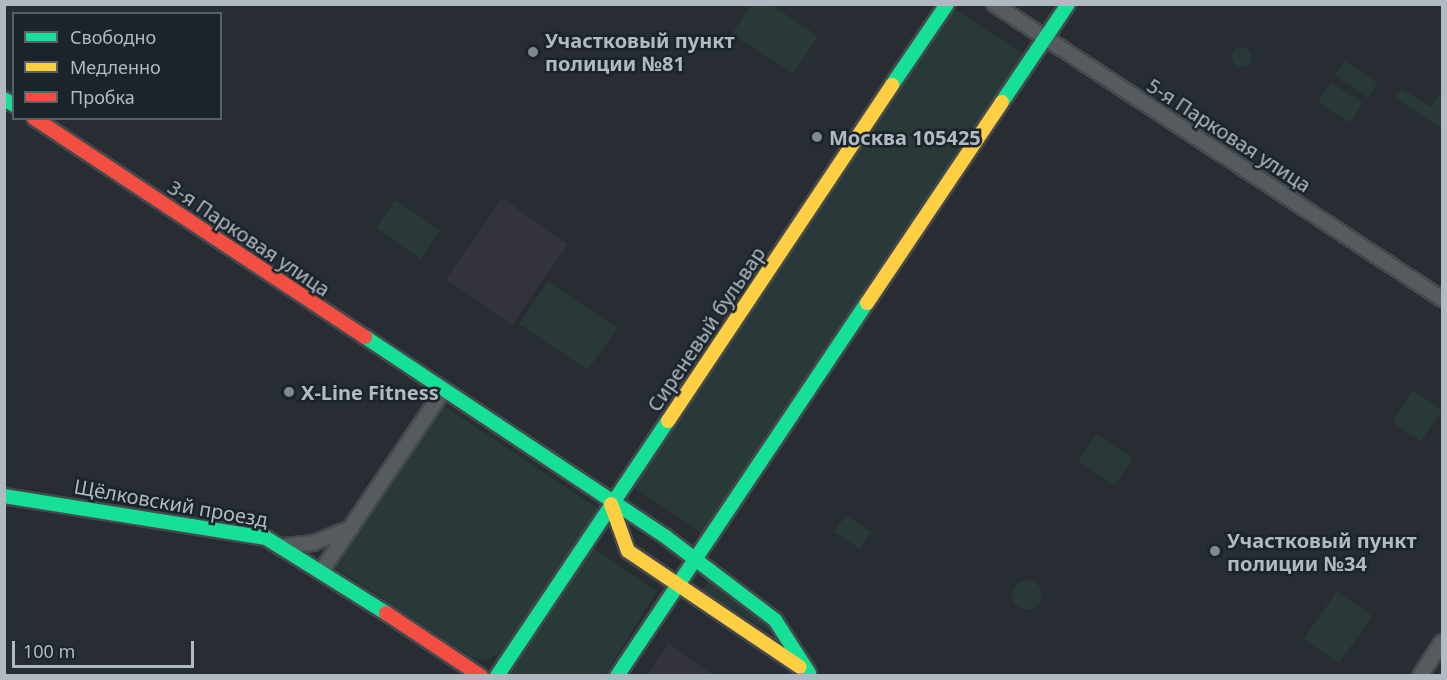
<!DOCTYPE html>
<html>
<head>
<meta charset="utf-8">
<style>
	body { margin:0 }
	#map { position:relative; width:1447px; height:680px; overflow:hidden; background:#272d32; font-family:"Noto Sans",sans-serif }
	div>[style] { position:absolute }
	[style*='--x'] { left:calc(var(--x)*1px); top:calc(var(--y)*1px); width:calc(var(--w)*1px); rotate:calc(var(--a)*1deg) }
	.medical>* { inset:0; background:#32333d }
	.green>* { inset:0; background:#283938 }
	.round { border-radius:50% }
	.roads { filter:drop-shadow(2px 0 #44494d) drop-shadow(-2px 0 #44494d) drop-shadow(0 2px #44494d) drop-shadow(0 -2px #44494d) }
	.street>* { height:14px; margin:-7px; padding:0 7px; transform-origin:7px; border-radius:7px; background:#565b60 }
	.fast>* { height:14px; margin:-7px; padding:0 7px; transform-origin:7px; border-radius:7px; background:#16e098 }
	.slow>* { height:14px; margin:-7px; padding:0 7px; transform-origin:7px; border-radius:7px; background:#ffcf43 }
	.jam>* { height:14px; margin:-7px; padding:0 7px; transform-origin:7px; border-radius:7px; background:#f24e42 }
	.dots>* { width:16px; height:16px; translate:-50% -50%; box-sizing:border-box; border:3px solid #1c242b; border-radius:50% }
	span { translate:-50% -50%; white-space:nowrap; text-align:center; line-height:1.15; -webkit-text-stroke:5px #1c242b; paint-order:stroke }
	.poi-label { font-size:20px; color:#b1bac3; font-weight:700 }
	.left { translate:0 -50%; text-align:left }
	.street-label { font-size:20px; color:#b1bac3 }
	.frame { position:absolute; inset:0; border:6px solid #b1bac3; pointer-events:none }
	.legend { position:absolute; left:12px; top:12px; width:210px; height:108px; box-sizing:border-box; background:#1c242b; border:2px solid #586068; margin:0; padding:8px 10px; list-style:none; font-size:18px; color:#b1bac3 }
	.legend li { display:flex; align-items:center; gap:12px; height:30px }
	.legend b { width:30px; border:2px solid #586068 }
	.scale { position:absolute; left:12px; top:641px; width:182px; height:27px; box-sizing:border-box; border:3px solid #b1bac3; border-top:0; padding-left:8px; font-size:18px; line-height:21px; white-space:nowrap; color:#b1bac3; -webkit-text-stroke:4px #1c242b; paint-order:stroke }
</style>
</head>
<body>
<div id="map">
	<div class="medical">
		<i style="clip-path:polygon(502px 198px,568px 244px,512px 325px,446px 279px)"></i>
		<i style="clip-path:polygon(668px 643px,714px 675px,647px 675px)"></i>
	</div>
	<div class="green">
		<i style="clip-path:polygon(770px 4px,818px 36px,793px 74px,732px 34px,751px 5px)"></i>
		<i style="clip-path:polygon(953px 8px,1027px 56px,704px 535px,633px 487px)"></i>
		<i class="round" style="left:1232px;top:47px;width:20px;height:20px"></i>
		<i style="clip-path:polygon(1345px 61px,1378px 83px,1368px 97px,1335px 74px)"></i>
		<i style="clip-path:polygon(1331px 82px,1363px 103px,1350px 123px,1318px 102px)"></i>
		<i style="clip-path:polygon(1402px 89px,1430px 107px,1442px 90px,1442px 129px,1395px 98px)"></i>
		<i style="clip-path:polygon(395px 200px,440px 230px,421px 259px,376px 228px)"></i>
		<i style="clip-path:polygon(548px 281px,617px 328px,588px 370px,519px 324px)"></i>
		<i style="clip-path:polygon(1413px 390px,1442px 410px,1421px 441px,1392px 422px)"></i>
		<i style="clip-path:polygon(443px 405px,599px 509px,500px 653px,487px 660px,473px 658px,335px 567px)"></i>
		<i style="clip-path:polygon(1097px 434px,1133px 458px,1114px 486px,1078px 461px)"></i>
		<i style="clip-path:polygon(846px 515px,871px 532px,860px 549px,834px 532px)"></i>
		<i style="clip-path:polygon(593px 548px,657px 591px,605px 675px,507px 676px)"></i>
		<i style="clip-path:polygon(710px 579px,773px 629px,771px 632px,701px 591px)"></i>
		<i class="round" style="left:1012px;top:580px;width:30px;height:30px"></i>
		<i style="clip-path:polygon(1337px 591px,1372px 616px,1339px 663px,1304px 639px)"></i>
	</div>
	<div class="roads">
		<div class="street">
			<i style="--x:994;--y:4;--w:536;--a:33.36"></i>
			<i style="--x:285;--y:546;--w:28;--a:-6"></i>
			<i style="--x:313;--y:543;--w:41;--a:-21.5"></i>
			<i style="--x:322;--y:570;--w:216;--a:-55.9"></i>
			<i style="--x:1420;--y:676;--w:40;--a:-57.1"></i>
		</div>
		<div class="fast">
			<i style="--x:892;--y:85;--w:98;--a:-55.8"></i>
			<i style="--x:4;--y:99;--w:12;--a:31"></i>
			<i style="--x:1002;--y:102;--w:118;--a:-56"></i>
			<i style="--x:365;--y:337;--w:361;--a:33.6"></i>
			<i style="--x:666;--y:537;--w:137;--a:37.3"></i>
			<i style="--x:775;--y:620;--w:63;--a:57.3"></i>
			<i style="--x:4;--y:496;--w:265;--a:9.1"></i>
			<i style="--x:266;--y:538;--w:142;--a:32"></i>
			<i style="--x:497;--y:676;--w:307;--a:-56.2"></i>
			<i style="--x:617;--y:676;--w:449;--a:-56.2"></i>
		</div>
		<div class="slow">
			<i style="--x:867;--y:303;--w:242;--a:-56.1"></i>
			<i style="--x:668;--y:421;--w:404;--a:-56.3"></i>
			<i style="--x:611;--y:504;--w:50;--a:70.1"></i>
			<i style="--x:628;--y:551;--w:207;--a:34"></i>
		</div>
		<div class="jam">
			<i style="--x:34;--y:118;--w:397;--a:33.5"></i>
			<i style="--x:386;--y:613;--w:114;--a:33.6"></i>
		</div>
	</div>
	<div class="dots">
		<i style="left:533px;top:52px;background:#818990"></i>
		<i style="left:817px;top:137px;background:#818990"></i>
		<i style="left:289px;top:392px;background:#818990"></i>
		<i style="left:1215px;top:551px;background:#818990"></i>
	</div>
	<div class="poi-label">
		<span class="left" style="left:545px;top:52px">Участковый пункт<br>полиции №81</span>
		<span class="left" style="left:829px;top:137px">Москва 105425</span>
		<span class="left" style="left:301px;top:392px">X-Line Fitness</span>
		<span class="left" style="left:1227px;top:552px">Участковый пункт<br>полиции №34</span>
	</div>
	<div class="street-label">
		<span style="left:1229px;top:135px;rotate:33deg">5-я Парковая улица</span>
		<span style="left:249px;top:238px;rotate:34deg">3-я Парковая улица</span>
		<span style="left:706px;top:329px;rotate:-56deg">Сиреневый бульвар</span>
		<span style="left:171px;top:503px;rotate:10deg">Щёлковский проезд</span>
	</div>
	<div class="frame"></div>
	<ul class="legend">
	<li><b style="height:8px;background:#16e098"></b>Свободно</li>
	<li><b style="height:8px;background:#ffcf43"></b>Медленно</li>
	<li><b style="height:8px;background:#f24e42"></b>Пробка</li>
	</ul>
	<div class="scale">100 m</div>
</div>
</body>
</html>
